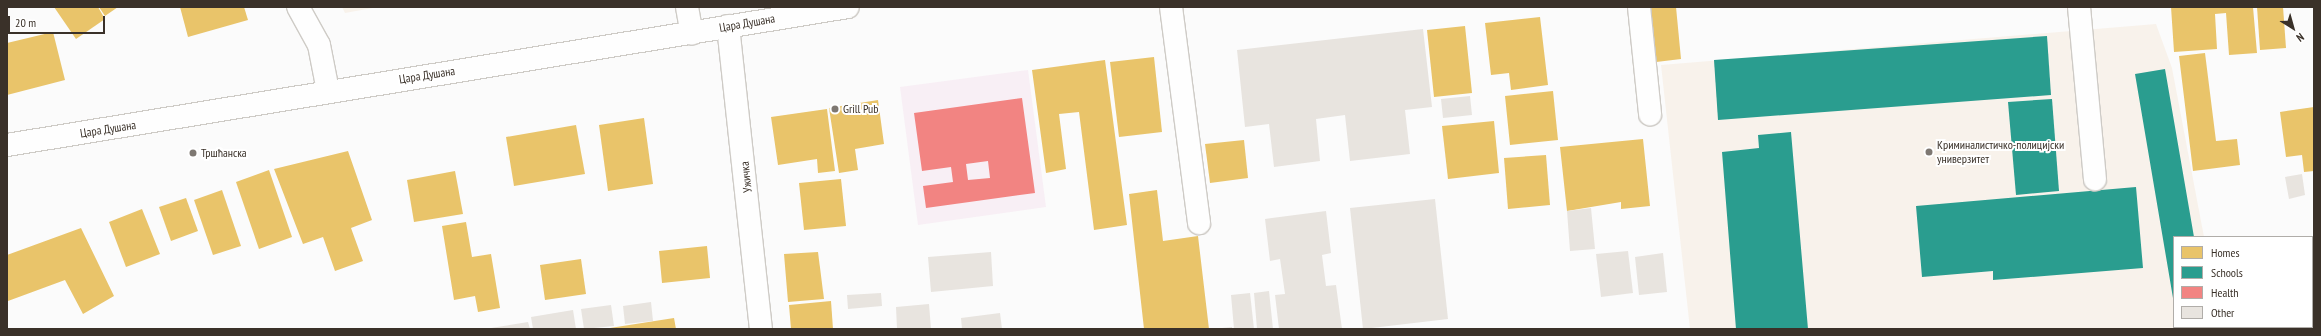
<!DOCTYPE html>
<html>
<head>
<meta charset="utf-8">
<style>
	body { margin:0 }
	#map { position:relative; width:2321px; height:336px; overflow:hidden; background:#fbfbfb; font-family:"PT Sans Narrow",sans-serif }
	div>[style] { position:absolute }
	[style*='--x'] { left:calc(var(--x)*1px); top:calc(var(--y)*1px); width:calc(var(--w)*1px); rotate:calc(var(--a)*1deg) }
	.built>* { inset:0; background:#f8f2eb }
	.medical>* { inset:0; background:#f8eff5 }
	.homes>* { inset:0; background:#e9c46a }
	.schools>* { inset:0; background:#2a9d8f }
	.health>* { inset:0; background:#f28482 }
	.building>* { inset:0; background:#e8e4df }
	.roads { filter:drop-shadow(1px 0 #cecbc6) drop-shadow(-1px 0 #cecbc6) drop-shadow(0 1px #cecbc6) drop-shadow(0 -1px #cecbc6) }
	.minor>* { height:22px; margin:-11px; padding:0 11px; transform-origin:11px; border-radius:11px; background:#fefefe }
	.major>* { height:22px; margin:-11px; padding:0 11px; transform-origin:11px; border-radius:11px; background:#fefefe }
	.dots>* { width:11px; height:11px; translate:-50% -50%; box-sizing:border-box; border:2px solid #fff; border-radius:50% }
	span { translate:-50% -50%; white-space:nowrap; text-align:center; line-height:1.15; -webkit-text-stroke:4px #fff; paint-order:stroke }
	.street-label { font-size:12px; color:#3a3129 }
	.poi-label { font-size:12px; color:#3a3129 }
	.left { translate:0 -50%; text-align:left }
	.frame { position:absolute; inset:0; border:8px solid #3a3129; pointer-events:none }
	.legend { position:absolute; left:2173px; top:236px; width:140px; height:92px; box-sizing:border-box; background:#fff; border:1px solid #b0ada9; margin:0; padding:5px 7px; list-style:none; font-size:12px; color:#3a3129 }
	.legend li { display:flex; align-items:center; gap:8px; height:20px }
	.legend b { width:20px; border:1px solid #b0ada9 }
	.north { position:absolute; left:2273px; top:8px; width:40px; height:40px; -webkit-text-stroke:3px #fff; paint-order:stroke; rotate:143deg; font-size:11px; font-weight:700; line-height:16px; text-align:center; color:#3a3129 }
	.north::after { content:''; display:block; margin:auto; width:14px; height:18px; background:#3a3129; clip-path:polygon(50% 0,100% 100%,50% 72%,0 100%) }
	.scale { position:absolute; left:8px; top:16px; width:97px; height:18px; box-sizing:border-box; border:2px solid #3a3129; border-top:0; padding-left:5px; font-size:12px; line-height:14px; white-space:nowrap; color:#3a3129; -webkit-text-stroke:3px #fff; paint-order:stroke }
</style>
</head>
<body>
<div id="map">
	<div class="built">
		<i style="clip-path:polygon(342px 7px,378px 7px,345px 13px)"></i>
		<i style="clip-path:polygon(2156px 24px,2172px 68px,2204px 237px,2174px 237px,2174px 327px,2222px 329px,1690px 329px,1661px 65px)"></i>
	</div>
	<div class="medical">
		<i style="clip-path:polygon(1028px 70px,1046px 207px,918px 225px,900px 87px)"></i>
	</div>
	<div class="homes">
		<i style="clip-path:polygon(54px 7px,98px 7px,105px 19px,76px 39px)"></i>
		<i style="clip-path:polygon(99px 7px,118px 7px,105px 16px)"></i>
		<i style="clip-path:polygon(180px 7px,244px 7px,248px 20px,188px 37px)"></i>
		<i style="clip-path:polygon(1676px 7px,1681px 59px,1648px 63px,1643px 8px)"></i>
		<i style="clip-path:polygon(2171px 7px,2253px 7px,2257px 53px,2229px 55px,2226px 13px,2215px 14px,2217px 49px,2174px 52px)"></i>
		<i style="clip-path:polygon(2257px 7px,2283px 7px,2286px 48px,2260px 50px)"></i>
		<i style="clip-path:polygon(1540px 17px,1548px 85px,1511px 90px,1509px 73px,1491px 75px,1485px 23px)"></i>
		<i style="clip-path:polygon(1465px 26px,1472px 93px,1434px 97px,1427px 30px)"></i>
		<i style="clip-path:polygon(53px 32px,65px 80px,7px 95px,7px 43px)"></i>
		<i style="clip-path:polygon(2205px 53px,2216px 141px,2237px 139px,2240px 165px,2193px 171px,2179px 56px)"></i>
		<i style="clip-path:polygon(1154px 57px,1162px 132px,1119px 137px,1110px 62px)"></i>
		<i style="clip-path:polygon(1105px 60px,1127px 225px,1094px 230px,1079px 112px,1059px 114px,1066px 169px,1046px 173px,1032px 70px)"></i>
		<i style="clip-path:polygon(1553px 91px,1558px 140px,1510px 145px,1505px 96px)"></i>
		<i style="clip-path:polygon(878px 100px,884px 144px,855px 149px,858px 170px,839px 173px,829px 108px)"></i>
		<i style="clip-path:polygon(2314px 107px,2314px 171px,2304px 172px,2302px 155px,2286px 157px,2280px 112px)"></i>
		<i style="clip-path:polygon(827px 109px,835px 171px,818px 173px,817px 159px,778px 165px,771px 117px)"></i>
		<i style="clip-path:polygon(644px 118px,653px 184px,608px 191px,599px 125px)"></i>
		<i style="clip-path:polygon(1494px 121px,1499px 173px,1448px 179px,1442px 126px)"></i>
		<i style="clip-path:polygon(576px 125px,585px 174px,514px 186px,506px 137px)"></i>
		<i style="clip-path:polygon(1643px 139px,1650px 206px,1621px 209px,1621px 202px,1567px 211px,1560px 147px)"></i>
		<i style="clip-path:polygon(1244px 140px,1248px 178px,1210px 183px,1205px 144px)"></i>
		<i style="clip-path:polygon(348px 151px,372px 220px,351px 228px,363px 261px,335px 271px,323px 237px,303px 244px,274px 169px)"></i>
		<i style="clip-path:polygon(1546px 155px,1550px 205px,1508px 209px,1504px 158px)"></i>
		<i style="clip-path:polygon(269px 170px,292px 237px,259px 249px,236px 182px)"></i>
		<i style="clip-path:polygon(455px 171px,463px 214px,414px 222px,407px 180px)"></i>
		<i style="clip-path:polygon(841px 179px,846px 226px,804px 230px,799px 183px)"></i>
		<i style="clip-path:polygon(222px 190px,241px 246px,213px 255px,194px 200px)"></i>
		<i style="clip-path:polygon(1157px 190px,1163px 241px,1198px 236px,1209px 329px,1144px 329px,1129px 194px)"></i>
		<i style="clip-path:polygon(186px 198px,198px 231px,171px 241px,159px 207px)"></i>
		<i style="clip-path:polygon(142px 209px,160px 254px,126px 267px,109px 222px)"></i>
		<i style="clip-path:polygon(466px 222px,472px 257px,491px 254px,500px 308px,478px 312px,475px 296px,454px 300px,442px 226px)"></i>
		<i style="clip-path:polygon(81px 228px,114px 296px,83px 314px,65px 280px,8px 301px,7px 255px)"></i>
		<i style="clip-path:polygon(707px 246px,710px 278px,662px 283px,659px 251px)"></i>
		<i style="clip-path:polygon(818px 252px,824px 299px,788px 302px,784px 254px)"></i>
		<i style="clip-path:polygon(581px 259px,586px 294px,545px 300px,540px 265px)"></i>
		<i style="clip-path:polygon(831px 301px,833px 329px,791px 329px,789px 305px)"></i>
		<i style="clip-path:polygon(674px 318px,676px 329px,610px 329px,610px 328px)"></i>
	</div>
	<div class="schools">
		<i style="clip-path:polygon(2047px 36px,2051px 95px,1718px 120px,1714px 60px)"></i>
		<i style="clip-path:polygon(2165px 69px,2194px 237px,2174px 237px,2173px 298px,2135px 74px)"></i>
		<i style="clip-path:polygon(2052px 99px,2059px 191px,2016px 195px,2008px 102px)"></i>
		<i style="clip-path:polygon(1791px 132px,1808px 329px,1736px 329px,1722px 152px,1759px 148px,1758px 135px)"></i>
		<i style="clip-path:polygon(2136px 187px,2143px 268px,1993px 280px,1993px 271px,1922px 277px,1916px 206px)"></i>
		<i style="clip-path:polygon(2178px 327px,2210px 327px,2210px 329px,2178px 329px)"></i>
	</div>
	<div class="health">
		<i style="clip-path:polygon(evenodd,1022px 98px,1035px 193px,926px 208px,923px 186px,953px 182px,951px 167px,922px 171px,914px 113px,1022px 98px,988px 161px,990px 178px,968px 180px,966px 164px,988px 161px)"></i>
	</div>
	<div class="building">
		<i style="clip-path:polygon(1423px 29px,1432px 107px,1405px 110px,1410px 154px,1350px 161px,1345px 115px,1316px 119px,1320px 161px,1274px 167px,1269px 124px,1245px 127px,1237px 50px)"></i>
		<i style="clip-path:polygon(1470px 96px,1472px 115px,1443px 118px,1441px 99px)"></i>
		<i style="clip-path:polygon(2302px 174px,2305px 195px,2289px 199px,2285px 177px)"></i>
		<i style="clip-path:polygon(1435px 199px,1448px 319px,1363px 329px,1350px 208px)"></i>
		<i style="clip-path:polygon(1591px 208px,1595px 249px,1570px 251px,1567px 211px)"></i>
		<i style="clip-path:polygon(1326px 211px,1331px 253px,1322px 255px,1326px 286px,1336px 285px,1342px 329px,1279px 329px,1275px 295px,1285px 294px,1280px 259px,1270px 261px,1265px 219px)"></i>
		<i style="clip-path:polygon(1628px 251px,1633px 293px,1601px 297px,1596px 254px)"></i>
		<i style="clip-path:polygon(991px 252px,993px 286px,931px 292px,928px 257px)"></i>
		<i style="clip-path:polygon(1663px 253px,1667px 292px,1639px 295px,1635px 257px)"></i>
		<i style="clip-path:polygon(1269px 291px,1273px 329px,1257px 329px,1254px 293px)"></i>
		<i style="clip-path:polygon(881px 293px,882px 306px,848px 309px,847px 295px)"></i>
		<i style="clip-path:polygon(1250px 293px,1254px 329px,1234px 329px,1231px 295px)"></i>
		<i style="clip-path:polygon(651px 302px,653px 321px,625px 324px,623px 306px)"></i>
		<i style="clip-path:polygon(929px 304px,931px 329px,897px 329px,896px 307px)"></i>
		<i style="clip-path:polygon(611px 305px,614px 326px,584px 329px,581px 309px)"></i>
		<i style="clip-path:polygon(573px 310px,576px 329px,533px 329px,531px 317px)"></i>
		<i style="clip-path:polygon(1000px 313px,1002px 329px,962px 329px,961px 318px)"></i>
		<i style="clip-path:polygon(528px 322px,530px 329px,491px 329px,491px 328px)"></i>
		<i style="clip-path:polygon(1232px 327px,1232px 329px,1222px 329px,1222px 328px)"></i>
		<i style="clip-path:polygon(2244px 327px,2302px 327px,2302px 329px,2244px 329px)"></i>
	</div>
	<div class="roads">
		<div class="minor">
			<i style="--x:298;--y:7;--w:43;--a:61.1"></i>
			<i style="--x:319;--y:45;--w:47;--a:78.9"></i>
			<i style="--x:687;--y:7;--w:27;--a:80"></i>
			<i style="--x:1171;--y:7;--w:218;--a:82.6"></i>
			<i style="--x:1639;--y:7;--w:108;--a:84.1"></i>
			<i style="--x:2079;--y:7;--w:173;--a:84.7"></i>
			<i style="--x:728;--y:26;--w:305;--a:83.8"></i>
		</div>
		<div class="major">
			<i style="--x:7;--y:145;--w:852;--a:-9.32"></i>
		</div>
	</div>
	<div class="dots">
		<i style="left:835px;top:109px;background:#7e7872"></i>
		<i style="left:1929px;top:152px;background:#7e7872"></i>
		<i style="left:193px;top:153px;background:#7e7872"></i>
	</div>
	<div class="street-label">
		<span style="left:747px;top:23px;rotate:-10deg">Цара Душана</span>
		<span style="left:427px;top:75px;rotate:-9deg">Цара Душана</span>
		<span style="left:108px;top:129px;rotate:-9deg">Цара Душана</span>
		<span style="left:746px;top:177px;rotate:-96deg">Ужичка</span>
	</div>
	<div class="poi-label">
		<span class="left" style="left:843px;top:109px">Grill Pub</span>
		<span class="left" style="left:1937px;top:152px">Криминалистичко-полицијски<br>универзитет</span>
		<span class="left" style="left:201px;top:153px">Тршћанска</span>
	</div>
	<div class="frame"></div>
	<ul class="legend">
	<li><b style="height:11px;background:#e9c46a"></b>Homes</li>
	<li><b style="height:11px;background:#2a9d8f"></b>Schools</li>
	<li><b style="height:11px;background:#f28482"></b>Health</li>
	<li><b style="height:11px;background:#e8e4df"></b>Other</li>
	</ul>
	<div class="north">N</div>
	<div class="scale">20 m</div>
</div>
</body>
</html>
